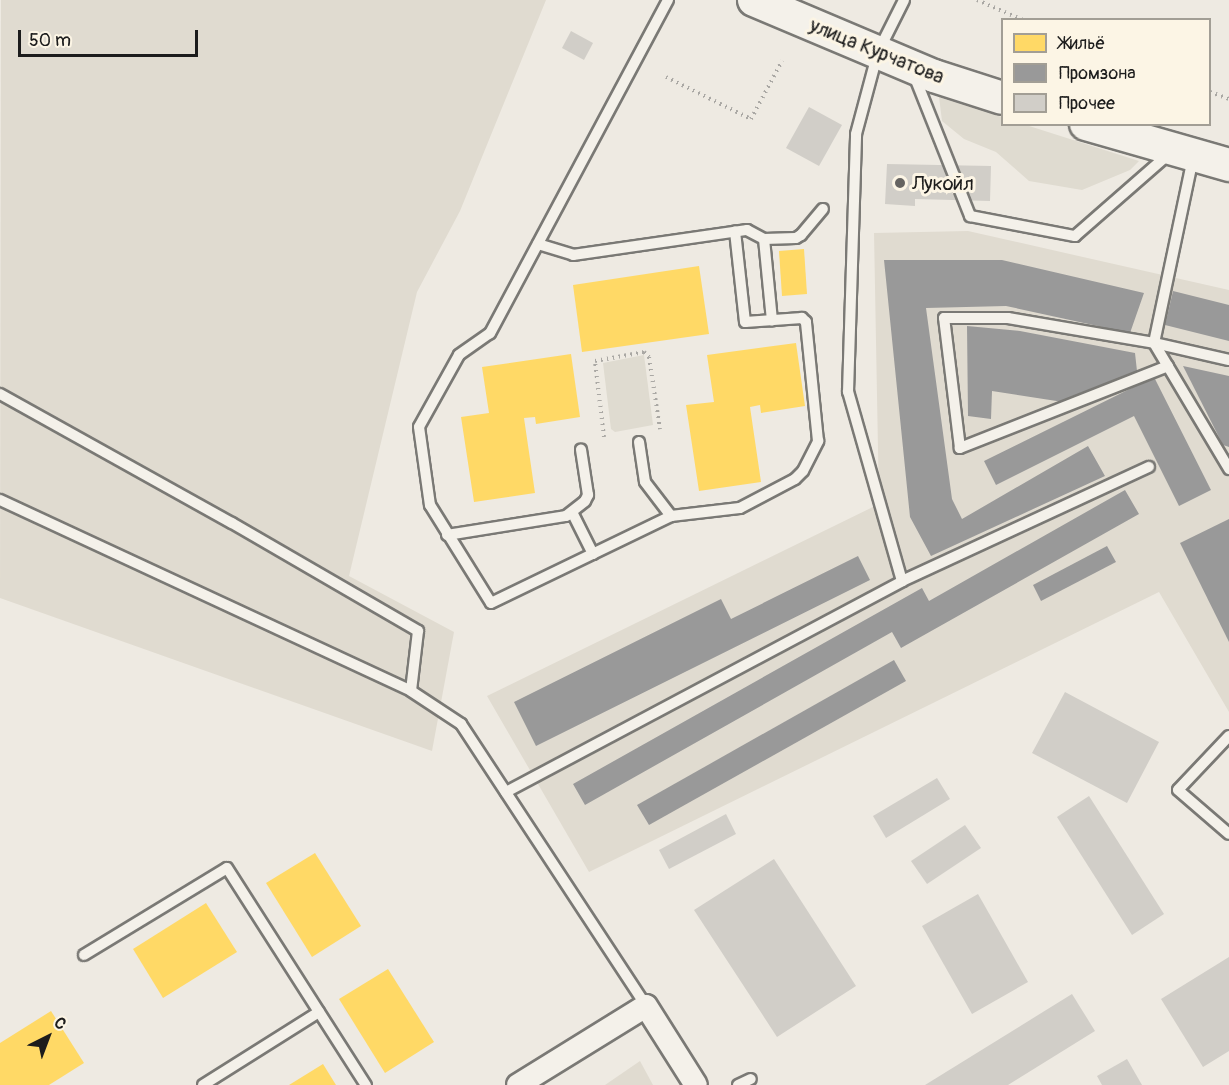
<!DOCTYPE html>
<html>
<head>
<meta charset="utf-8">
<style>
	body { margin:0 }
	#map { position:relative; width:1229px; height:1085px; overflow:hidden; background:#eeeae2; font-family:Pangolin,sans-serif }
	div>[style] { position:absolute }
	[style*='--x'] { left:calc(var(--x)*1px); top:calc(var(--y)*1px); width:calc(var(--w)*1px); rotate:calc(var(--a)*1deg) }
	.built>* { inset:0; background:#e0dbd0 }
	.green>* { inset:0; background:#dfdbd0 }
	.homes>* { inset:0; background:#ffd966 }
	.industry>* { inset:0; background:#999 }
	.building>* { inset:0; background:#d1cec8 }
	.path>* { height:4px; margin-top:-2px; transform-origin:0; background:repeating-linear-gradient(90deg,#aaa8a4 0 1.5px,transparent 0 6px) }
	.roads { filter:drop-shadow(2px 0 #7a7975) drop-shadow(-2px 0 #7a7975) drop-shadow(0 2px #7a7975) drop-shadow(0 -2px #7a7975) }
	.service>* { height:10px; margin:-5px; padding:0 5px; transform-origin:5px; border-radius:5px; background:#f4f1ea }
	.minor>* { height:22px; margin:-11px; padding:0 11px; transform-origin:11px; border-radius:11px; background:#f4f1ea }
	.secondary>* { height:32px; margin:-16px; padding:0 16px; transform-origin:16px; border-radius:16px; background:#f4f1ea }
	.dots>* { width:16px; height:16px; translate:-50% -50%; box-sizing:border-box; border:3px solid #fcf5e5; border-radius:50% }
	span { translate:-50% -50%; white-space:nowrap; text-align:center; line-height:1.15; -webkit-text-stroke:6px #fcf5e5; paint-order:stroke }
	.street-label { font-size:20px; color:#1c1c1c }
	.poi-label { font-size:20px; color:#1c1c1c }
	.left { translate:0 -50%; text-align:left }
	.legend { position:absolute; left:1001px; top:18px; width:210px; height:108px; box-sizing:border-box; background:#fcf5e5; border:2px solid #a29e95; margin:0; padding:8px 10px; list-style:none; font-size:18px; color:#1c1c1c }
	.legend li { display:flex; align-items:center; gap:12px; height:30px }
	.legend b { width:30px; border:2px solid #a29e95 }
	.north { position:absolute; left:18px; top:1007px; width:60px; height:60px; -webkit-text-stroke:4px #fcf5e5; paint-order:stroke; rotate:42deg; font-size:16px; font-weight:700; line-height:24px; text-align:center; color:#1c1c1c }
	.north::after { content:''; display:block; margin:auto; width:21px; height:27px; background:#1c1c1c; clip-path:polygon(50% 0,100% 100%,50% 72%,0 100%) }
	.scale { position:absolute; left:18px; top:30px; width:180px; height:27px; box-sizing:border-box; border:3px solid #1c1c1c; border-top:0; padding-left:8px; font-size:18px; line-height:21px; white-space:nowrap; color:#1c1c1c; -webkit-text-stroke:4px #fcf5e5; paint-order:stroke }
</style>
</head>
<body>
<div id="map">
	<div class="built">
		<i style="clip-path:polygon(1px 0,546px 0,460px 211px,417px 292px,349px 576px,454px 632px,432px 751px,0 598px)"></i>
		<i style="clip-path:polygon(968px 231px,1229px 290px,1229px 712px,1159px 592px,589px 872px,487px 696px,879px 504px,874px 233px)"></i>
		<i style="clip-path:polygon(640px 1061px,653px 1085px,605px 1085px)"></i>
	</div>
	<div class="green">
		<i style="clip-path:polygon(939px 97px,1002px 117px,1002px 124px,1026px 125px,1139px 161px,1130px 170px,1082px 190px,1029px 181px,996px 152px,964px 139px,942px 121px)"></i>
		<i style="clip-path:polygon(644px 355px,653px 425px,615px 432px,611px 429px,603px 363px)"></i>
	</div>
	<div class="homes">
		<i style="clip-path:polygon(804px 249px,807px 294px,782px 296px,779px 251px)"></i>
		<i style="clip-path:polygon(699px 266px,709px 334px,582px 352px,573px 285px)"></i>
		<i style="clip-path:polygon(796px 343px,805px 406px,761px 413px,760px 405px,750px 407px,761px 482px,699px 491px,686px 405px,714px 402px,707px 355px)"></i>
		<i style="clip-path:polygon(571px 354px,580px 417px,536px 424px,535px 417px,524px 418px,535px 493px,474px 502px,461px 417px,489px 413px,482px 367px)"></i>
		<i style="clip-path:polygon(315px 853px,361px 926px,312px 957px,266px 883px)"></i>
		<i style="clip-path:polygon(206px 903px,237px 952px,163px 998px,133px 949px)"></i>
		<i style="clip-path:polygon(388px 969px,434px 1042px,385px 1073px,339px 999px)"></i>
		<i style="clip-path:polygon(51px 1011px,84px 1063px,49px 1085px,0 1085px,0 1043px)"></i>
		<i style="clip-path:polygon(323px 1064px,336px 1085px,289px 1085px)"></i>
	</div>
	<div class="industry">
		<i style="clip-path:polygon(884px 260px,1002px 260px,1144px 293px,1130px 333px,1006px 306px,926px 308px,952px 499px,962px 519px,1088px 446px,1105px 476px,931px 556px,910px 517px)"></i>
		<i style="clip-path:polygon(1173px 291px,1229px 305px,1229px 341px,1165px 325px)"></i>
		<i style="clip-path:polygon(967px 326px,1020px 331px,1135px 353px,1137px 371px,1063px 402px,992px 391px,991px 419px,968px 416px)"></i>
		<i style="clip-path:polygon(1183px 366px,1229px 376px,1229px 447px,1223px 445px)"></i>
		<i style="clip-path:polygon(1154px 377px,1211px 490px,1179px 506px,1134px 416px,996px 485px,984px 461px)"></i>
		<i style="clip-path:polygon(1125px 490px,1139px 514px,901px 648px,892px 632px,585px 805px,573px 784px,922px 588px,929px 601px)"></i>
		<i style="clip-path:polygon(1229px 519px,1229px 642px,1180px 543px)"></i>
		<i style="clip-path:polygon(1107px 546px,1116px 562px,1041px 601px,1033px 585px)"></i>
		<i style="clip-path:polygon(858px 556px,870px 580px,536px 746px,514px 702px,721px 599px,731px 619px)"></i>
		<i style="clip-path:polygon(894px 660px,906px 681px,649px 825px,637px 805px)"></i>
	</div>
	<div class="building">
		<i style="clip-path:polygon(571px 31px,593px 43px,584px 60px,562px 48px)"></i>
		<i style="clip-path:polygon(809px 107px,842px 125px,819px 166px,786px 148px)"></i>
		<i style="clip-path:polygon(887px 164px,991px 166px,990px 201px,915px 199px,915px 206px,885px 204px)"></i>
		<i style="clip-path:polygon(1065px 692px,1159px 742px,1127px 803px,1032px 753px)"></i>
		<i style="clip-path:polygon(937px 778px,950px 799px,886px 838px,873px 816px)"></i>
		<i style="clip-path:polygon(1089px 796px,1164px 914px,1132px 935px,1057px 817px)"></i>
		<i style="clip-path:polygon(726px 814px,736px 834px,669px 869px,659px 850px)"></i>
		<i style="clip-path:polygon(965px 825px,981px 848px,927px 884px,911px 861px)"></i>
		<i style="clip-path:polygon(774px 859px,856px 986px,777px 1037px,694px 910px)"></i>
		<i style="clip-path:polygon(978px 894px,1028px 982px,972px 1014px,922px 926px)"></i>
		<i style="clip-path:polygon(1229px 957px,1229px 1051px,1203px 1067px,1161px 999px)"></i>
		<i style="clip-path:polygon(1072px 994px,1095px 1031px,1008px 1085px,925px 1085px)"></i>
		<i style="clip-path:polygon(1127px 1059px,1142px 1085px,1102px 1085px,1097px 1076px)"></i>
	</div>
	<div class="path">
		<i style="--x:977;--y:0;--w:50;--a:23.5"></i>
		<i style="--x:666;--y:77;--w:95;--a:26.3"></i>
		<i style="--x:751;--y:119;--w:66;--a:-61.9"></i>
		<i style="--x:1210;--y:92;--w:20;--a:20"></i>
		<i style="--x:604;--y:437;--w:77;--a:-96.8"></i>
		<i style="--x:595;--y:361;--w:50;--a:-10.4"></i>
		<i style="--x:644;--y:352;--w:7;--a:45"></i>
		<i style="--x:649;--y:357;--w:73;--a:81.3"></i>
	</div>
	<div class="roads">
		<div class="service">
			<i style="--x:668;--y:0;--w:378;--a:118.1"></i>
			<i style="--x:490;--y:333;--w:38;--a:145"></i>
			<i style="--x:459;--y:355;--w:82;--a:119.1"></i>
			<i style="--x:419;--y:427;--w:79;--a:82"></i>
			<i style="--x:430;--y:505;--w:115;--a:58.1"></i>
			<i style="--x:491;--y:603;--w:200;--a:-25.8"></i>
			<i style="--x:671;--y:516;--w:69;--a:-6.6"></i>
			<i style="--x:740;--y:508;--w:62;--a:-27.8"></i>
			<i style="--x:795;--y:479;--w:11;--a:-45"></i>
			<i style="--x:803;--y:471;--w:34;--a:-63"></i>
			<i style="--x:818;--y:441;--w:120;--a:-95.8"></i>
			<i style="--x:806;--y:322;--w:6;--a:-135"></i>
			<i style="--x:802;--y:318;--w:57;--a:176"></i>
			<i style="--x:745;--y:322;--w:91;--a:-96.3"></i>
			<i style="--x:914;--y:75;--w:152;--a:68.3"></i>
			<i style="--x:970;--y:216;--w:107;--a:10.8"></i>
			<i style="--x:1075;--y:236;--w:128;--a:-41.2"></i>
			<i style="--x:764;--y:239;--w:82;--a:84.4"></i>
			<i style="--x:538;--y:244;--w:37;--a:17"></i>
			<i style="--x:573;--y:255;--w:176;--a:-8.2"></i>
			<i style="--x:747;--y:230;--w:19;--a:28"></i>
			<i style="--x:764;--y:239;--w:32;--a:-2"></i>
			<i style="--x:796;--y:238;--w:6;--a:-31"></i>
			<i style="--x:801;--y:235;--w:34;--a:-50"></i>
			<i style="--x:1229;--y:360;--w:77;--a:-167.2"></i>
			<i style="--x:1154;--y:343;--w:147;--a:59.2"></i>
			<i style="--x:1168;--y:366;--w:224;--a:158.5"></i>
			<i style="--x:960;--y:448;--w:131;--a:-97"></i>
			<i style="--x:944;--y:318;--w:64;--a:0"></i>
			<i style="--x:1008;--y:318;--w:148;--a:9.7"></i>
			<i style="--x:1154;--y:343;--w:189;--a:-78.1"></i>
			<i style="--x:0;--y:394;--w:265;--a:29.1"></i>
			<i style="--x:232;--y:523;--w:215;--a:30.1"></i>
			<i style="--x:418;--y:631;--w:60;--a:96.7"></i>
			<i style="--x:411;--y:691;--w:60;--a:33.4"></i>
			<i style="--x:461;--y:724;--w:337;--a:56.7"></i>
			<i style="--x:639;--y:442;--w:40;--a:81.5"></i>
			<i style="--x:645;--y:482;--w:43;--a:52.6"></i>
			<i style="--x:0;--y:500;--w:453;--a:24.9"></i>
			<i style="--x:572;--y:512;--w:47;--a:63.4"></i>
			<i style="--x:447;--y:535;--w:121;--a:-9.1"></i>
			<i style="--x:566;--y:516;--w:24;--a:-38"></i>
			<i style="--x:585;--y:501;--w:7;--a:-63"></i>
			<i style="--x:588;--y:495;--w:46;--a:-98.8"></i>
			<i style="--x:902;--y:581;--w:272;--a:-24.8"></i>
			<i style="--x:1229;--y:736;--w:74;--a:133.4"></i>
			<i style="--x:1178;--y:790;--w:67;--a:40.8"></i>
			<i style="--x:506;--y:792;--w:449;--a:-28"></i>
			<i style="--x:902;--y:581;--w:197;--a:-105.9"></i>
			<i style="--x:848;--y:392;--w:258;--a:-88.2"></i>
			<i style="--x:856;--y:134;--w:85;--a:-75"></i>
			<i style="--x:878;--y:52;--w:58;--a:-63.4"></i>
			<i style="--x:84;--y:955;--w:167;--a:-31.3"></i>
			<i style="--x:227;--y:868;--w:258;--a:57.4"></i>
			<i style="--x:203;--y:1085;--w:137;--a:-32.2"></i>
			<i style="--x:738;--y:1085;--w:14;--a:-25"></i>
		</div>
		<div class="minor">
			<i style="--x:518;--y:1085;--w:150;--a:-31.7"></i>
			<i style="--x:646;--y:1006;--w:93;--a:57.7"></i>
		</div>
		<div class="secondary">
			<i style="--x:754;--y:0;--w:195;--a:22.9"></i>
			<i style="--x:934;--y:76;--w:71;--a:17.9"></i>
			<i style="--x:1086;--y:124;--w:149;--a:16"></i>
		</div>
	</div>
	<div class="dots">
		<i style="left:900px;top:183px;background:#666461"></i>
	</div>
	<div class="street-label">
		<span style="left:877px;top:51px;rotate:22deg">улица Курчатова</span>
	</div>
	<div class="poi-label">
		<span class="left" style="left:912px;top:183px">Лукойл</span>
	</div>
	<ul class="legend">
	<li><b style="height:16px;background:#ffd966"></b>Жильё</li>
	<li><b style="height:16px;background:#999"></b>Промзона</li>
	<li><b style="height:16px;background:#d1cec8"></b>Прочее</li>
	</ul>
	<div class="north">С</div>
	<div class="scale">50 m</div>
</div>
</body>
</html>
